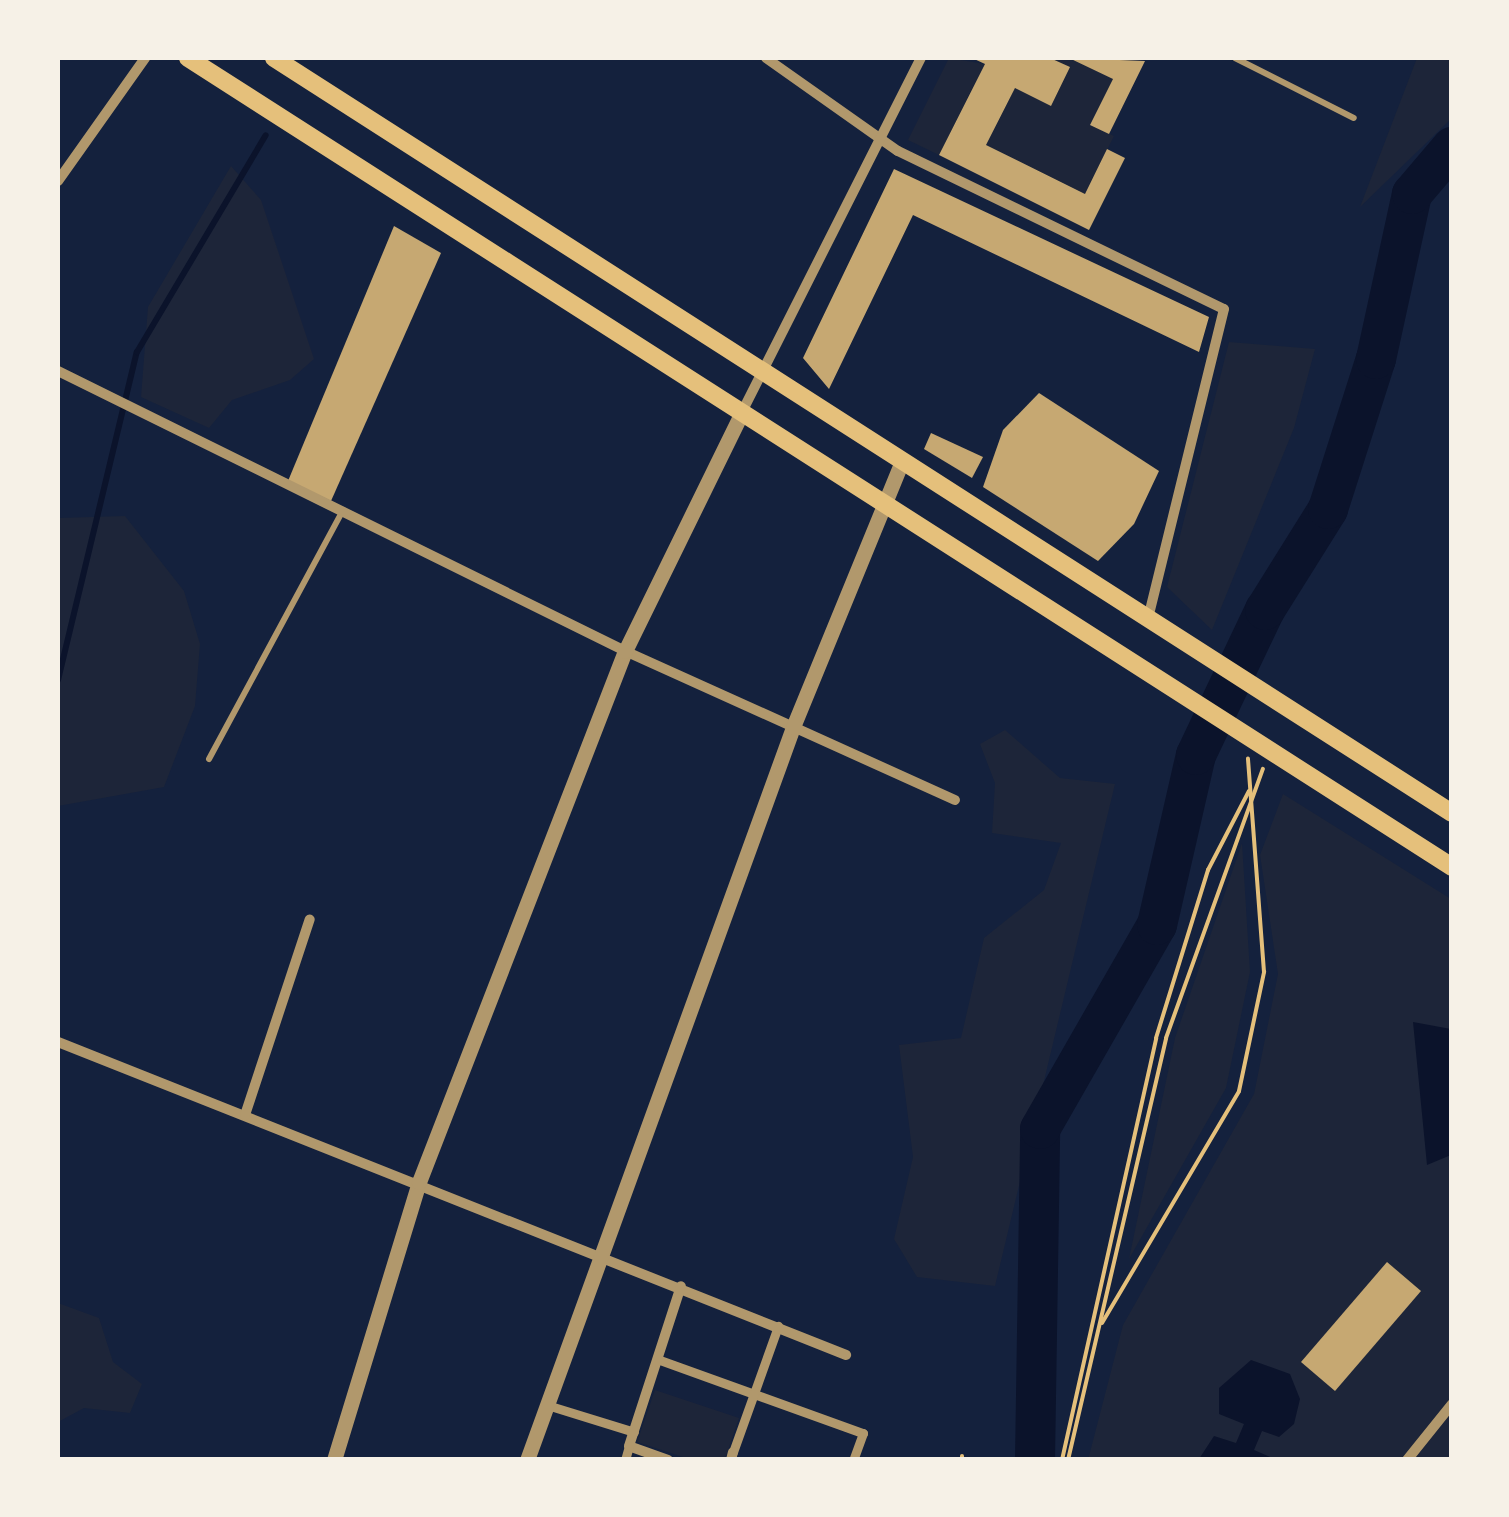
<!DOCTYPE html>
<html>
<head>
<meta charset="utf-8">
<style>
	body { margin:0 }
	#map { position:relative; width:1509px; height:1517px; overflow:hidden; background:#14213d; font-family:Cabin,sans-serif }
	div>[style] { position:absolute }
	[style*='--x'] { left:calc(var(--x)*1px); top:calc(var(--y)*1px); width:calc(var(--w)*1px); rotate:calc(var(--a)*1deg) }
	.green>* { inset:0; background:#1d2539 }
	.water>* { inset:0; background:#0b132b }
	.stream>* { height:6px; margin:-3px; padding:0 3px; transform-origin:3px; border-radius:3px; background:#0b132b }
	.river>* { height:40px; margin:-20px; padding:0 20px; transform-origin:20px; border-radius:20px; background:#0b132b }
	.building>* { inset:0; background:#c6a872 }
	.path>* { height:4px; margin:-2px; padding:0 2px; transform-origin:2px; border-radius:2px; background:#e5c07b }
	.service>* { height:6px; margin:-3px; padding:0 3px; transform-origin:3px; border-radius:3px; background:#b1986c }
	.pedestrian>* { height:9px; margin:-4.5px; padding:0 4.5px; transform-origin:4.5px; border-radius:4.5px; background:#b1986c }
	.minor>* { height:10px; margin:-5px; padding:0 5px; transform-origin:5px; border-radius:5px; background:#b1986c }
	.tertiary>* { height:15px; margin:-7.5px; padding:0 7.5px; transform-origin:7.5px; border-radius:7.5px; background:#b1986c }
	.primary>* { height:18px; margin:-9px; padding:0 9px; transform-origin:9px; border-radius:9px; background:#e5c07b }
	span { translate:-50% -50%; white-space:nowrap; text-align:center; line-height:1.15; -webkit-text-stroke:10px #f6f1e7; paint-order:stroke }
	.frame { position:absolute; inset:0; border:60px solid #f6f1e7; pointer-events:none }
</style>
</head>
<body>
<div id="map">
	<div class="green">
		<i style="clip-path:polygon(949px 58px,985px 64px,939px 155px,908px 140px)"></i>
		<i style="clip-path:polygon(1050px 58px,1072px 58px,1113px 79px,1090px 124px,1114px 136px,1085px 194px,986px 145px,1015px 88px,1069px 68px)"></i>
		<i style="clip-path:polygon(1417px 58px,1451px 58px,1451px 119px,1360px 207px)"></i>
		<i style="clip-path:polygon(231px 166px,261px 200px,314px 359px,290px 380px,232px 400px,209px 428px,141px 397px,148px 307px)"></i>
		<i style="clip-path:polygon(1229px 342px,1315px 349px,1294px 428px,1212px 630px,1167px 587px)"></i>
		<i style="clip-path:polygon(125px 516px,184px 591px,200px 644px,195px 706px,164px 787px,58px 806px,58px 518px)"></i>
		<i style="clip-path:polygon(1005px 730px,1060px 778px,1115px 784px,995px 1286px,917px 1277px,894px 1239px,913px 1157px,899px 1045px,961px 1038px,984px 938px,1044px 890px,1061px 843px,992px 833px,995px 783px,980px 744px)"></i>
		<i style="clip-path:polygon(1283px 794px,1451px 899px,1451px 1459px,1088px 1460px,1123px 1325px,1254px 1094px,1278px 974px,1260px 855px)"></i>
		<i style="clip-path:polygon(1242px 843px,1250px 972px,1226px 1088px,1129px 1259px,1175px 1038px)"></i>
		<i style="clip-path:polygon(58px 1303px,99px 1318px,113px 1362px,142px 1384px,130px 1413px,84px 1408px,58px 1422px)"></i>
		<i style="clip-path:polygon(655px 1390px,739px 1418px,725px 1459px,689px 1459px,637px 1442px)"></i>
	</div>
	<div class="water">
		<i style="clip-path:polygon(1413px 1022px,1451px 1029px,1451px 1155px,1427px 1165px)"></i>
		<i style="clip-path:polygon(1251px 1360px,1290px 1374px,1300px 1399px,1294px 1424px,1279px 1437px,1262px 1431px,1254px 1450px,1275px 1459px,1199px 1459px,1214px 1436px,1236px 1443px,1244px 1424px,1219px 1414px,1219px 1388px)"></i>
	</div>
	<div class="stream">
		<i style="--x:58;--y:680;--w:337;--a:-76.5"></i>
		<i style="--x:137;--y:352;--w:252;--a:-59.3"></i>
	</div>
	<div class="river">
		<i style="--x:1035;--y:1460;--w:331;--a:-89.1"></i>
		<i style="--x:1040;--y:1129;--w:235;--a:-60.2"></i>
		<i style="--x:1157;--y:925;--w:174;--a:-77.1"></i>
		<i style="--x:1196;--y:755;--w:161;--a:-64.6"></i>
		<i style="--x:1265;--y:610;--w:119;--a:-58"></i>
		<i style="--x:1328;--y:509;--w:157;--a:-72.3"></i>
		<i style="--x:1376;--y:359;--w:169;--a:-77.7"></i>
		<i style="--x:1412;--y:194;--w:62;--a:-49.6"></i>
	</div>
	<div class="building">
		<i style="clip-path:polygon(972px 58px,1050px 58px,1070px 67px,1051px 106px,1015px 88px,986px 145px,1085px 194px,1107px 149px,1125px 158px,1089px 230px,939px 155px,985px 64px)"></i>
		<i style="clip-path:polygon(1069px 58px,1145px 61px,1109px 134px,1090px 125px,1113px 79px)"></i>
		<i style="clip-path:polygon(894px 169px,1209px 317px,1199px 352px,913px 215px,829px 389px,803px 358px)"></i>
		<i style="clip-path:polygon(394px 226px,441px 253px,331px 501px,288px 481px)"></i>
		<i style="clip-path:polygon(1039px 393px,1159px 471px,1134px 524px,1098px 561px,983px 487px,1003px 430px)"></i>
		<i style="clip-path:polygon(931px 433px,983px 457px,972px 478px,924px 449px)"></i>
		<i style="clip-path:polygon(1387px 1262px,1421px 1291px,1335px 1391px,1301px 1362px)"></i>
	</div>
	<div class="path">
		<i style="--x:1102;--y:1323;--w:269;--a:-59.4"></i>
		<i style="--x:1239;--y:1091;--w:122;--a:-78.1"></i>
		<i style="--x:1264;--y:972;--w:214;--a:-94.3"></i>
		<i style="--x:962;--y:1460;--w:4;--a:-90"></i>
		<i style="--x:1062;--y:1460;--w:432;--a:-77.4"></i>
		<i style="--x:1156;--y:1038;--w:176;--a:-72.8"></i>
		<i style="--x:1208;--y:870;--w:89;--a:-62.6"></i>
		<i style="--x:1068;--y:1460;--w:433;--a:-76.9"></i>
		<i style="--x:1166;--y:1038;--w:286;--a:-70.2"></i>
	</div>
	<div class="service">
		<i style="--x:1235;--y:58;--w:133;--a:26.8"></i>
		<i style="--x:209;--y:759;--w:283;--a:-61.7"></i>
	</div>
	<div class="pedestrian">
		<i style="--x:657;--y:1359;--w:219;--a:19.8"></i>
		<i style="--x:863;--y:1433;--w:29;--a:110"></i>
		<i style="--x:547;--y:1405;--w:91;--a:17.2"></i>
		<i style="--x:733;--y:1452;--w:134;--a:-70.3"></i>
		<i style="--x:625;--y:1460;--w:15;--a:-74"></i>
	</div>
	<div class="minor">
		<i style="--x:766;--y:58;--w:161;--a:35.2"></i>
		<i style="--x:898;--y:151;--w:362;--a:25.9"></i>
		<i style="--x:1224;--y:309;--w:318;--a:103.8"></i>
		<i style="--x:58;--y:181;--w:151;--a:-54.7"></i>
		<i style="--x:58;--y:371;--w:632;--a:26.28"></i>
		<i style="--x:625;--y:651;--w:362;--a:24.3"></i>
		<i style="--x:742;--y:412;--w:397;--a:-63.2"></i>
		<i style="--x:58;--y:1042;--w:848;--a:21.66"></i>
		<i style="--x:245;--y:1115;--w:206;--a:-71.7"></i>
		<i style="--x:668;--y:1460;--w:41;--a:-160.3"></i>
		<i style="--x:629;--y:1446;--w:168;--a:-72"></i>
		<i style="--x:731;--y:1460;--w:8;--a:-76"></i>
		<i style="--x:1407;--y:1460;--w:72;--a:-51.2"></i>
	</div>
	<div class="tertiary">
		<i style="--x:334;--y:1460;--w:291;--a:-73"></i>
		<i style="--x:419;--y:1182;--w:570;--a:-68.8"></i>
		<i style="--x:625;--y:651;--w:266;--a:-63.9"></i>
		<i style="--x:527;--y:1460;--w:780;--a:-70.05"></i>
		<i style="--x:793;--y:727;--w:287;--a:-67.7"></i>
	</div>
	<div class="primary">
		<i style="--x:188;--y:58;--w:1501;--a:32.62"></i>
		<i style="--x:274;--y:58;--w:1399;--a:32.66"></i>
	</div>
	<div class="frame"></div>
</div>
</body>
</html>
